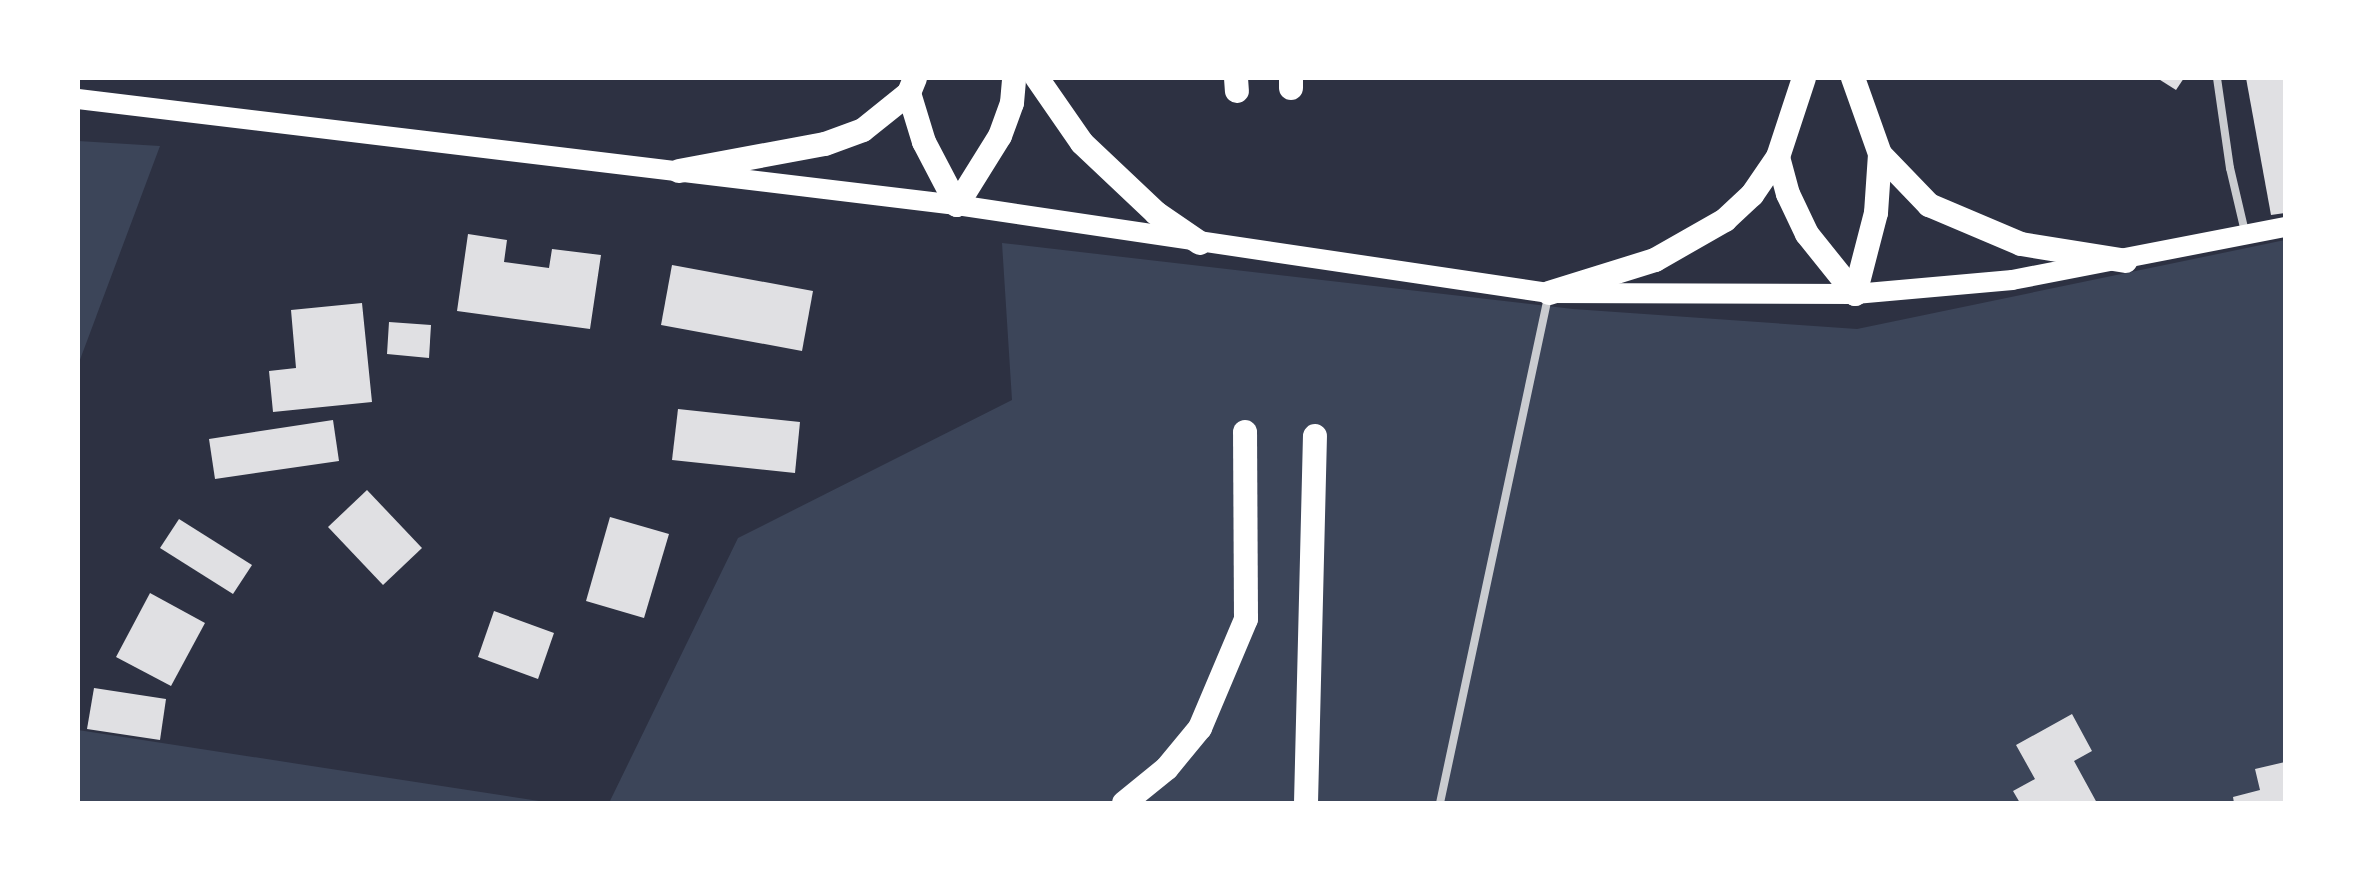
<!DOCTYPE html>
<html>
<head>
<meta charset="utf-8">
<style>
	body { margin:0 }
	#map { position:relative; width:2363px; height:881px; overflow:hidden; background:#2d3142; font-family:"PT Sans",sans-serif }
	div>[style] { position:absolute }
	[style*='--x'] { left:calc(var(--x)*1px); top:calc(var(--y)*1px); width:calc(var(--w)*1px); rotate:calc(var(--a)*1deg) }
	.green>* { inset:0; background:#3c4559 }
	.building>* { inset:0; background:#e0e0e3 }
	.minor>* { height:8px; margin:-4px; padding:0 4px; transform-origin:4px; border-radius:4px; background:#caccd0 }
	.primary>* { height:20px; margin:-10px; padding:0 10px; transform-origin:10px; border-radius:10px; background:#fff }
	.motorway>* { height:24px; margin:-12px; padding:0 12px; transform-origin:12px; border-radius:12px; background:#fff }
	span { translate:-50% -50%; white-space:nowrap; text-align:center; line-height:1.15; -webkit-text-stroke:6px #fff; paint-order:stroke }
	.frame { position:absolute; inset:0; border:80px solid #fff; pointer-events:none }
</style>
</head>
<body>
<div id="map">
	<div class="green">
		<i style="clip-path:polygon(78px 141px,160px 146px,78px 365px)"></i>
		<i style="clip-path:polygon(2285px 240px,2285px 803px,609px 803px,738px 538px,1012px 400px,1002px 243px,1573px 309px,1857px 329px)"></i>
		<i style="clip-path:polygon(78px 730px,552px 803px,78px 803px)"></i>
	</div>
	<div class="building">
		<i style="clip-path:polygon(2157px 78px,2184px 78px,2176px 90px)"></i>
		<i style="clip-path:polygon(2246px 78px,2285px 78px,2285px 213px,2271px 215px)"></i>
		<i style="clip-path:polygon(468px 234px,507px 240px,504px 262px,549px 268px,552px 249px,601px 255px,590px 329px,457px 311px)"></i>
		<i style="clip-path:polygon(672px 265px,813px 291px,802px 351px,661px 325px)"></i>
		<i style="clip-path:polygon(362px 303px,372px 402px,273px 412px,269px 371px,296px 368px,291px 310px)"></i>
		<i style="clip-path:polygon(389px 322px,431px 325px,429px 358px,387px 354px)"></i>
		<i style="clip-path:polygon(678px 409px,800px 422px,795px 473px,672px 460px)"></i>
		<i style="clip-path:polygon(333px 420px,339px 461px,215px 479px,209px 439px)"></i>
		<i style="clip-path:polygon(367px 490px,422px 548px,383px 585px,328px 527px)"></i>
		<i style="clip-path:polygon(610px 517px,669px 534px,644px 618px,586px 601px)"></i>
		<i style="clip-path:polygon(179px 519px,252px 565px,233px 594px,160px 548px)"></i>
		<i style="clip-path:polygon(150px 593px,205px 623px,171px 686px,116px 657px)"></i>
		<i style="clip-path:polygon(494px 611px,554px 633px,538px 679px,478px 657px)"></i>
		<i style="clip-path:polygon(94px 688px,166px 699px,160px 740px,87px 729px)"></i>
		<i style="clip-path:polygon(2072px 714px,2092px 751px,2074px 761px,2097px 803px,2020px 803px,2013px 791px,2035px 779px,2016px 745px)"></i>
		<i style="clip-path:polygon(2285px 762px,2285px 803px,2234px 803px,2233px 797px,2260px 790px,2255px 769px)"></i>
	</div>
	<div class="minor">
		<i style="--x:2217;--y:78;--w:91;--a:81.8"></i>
		<i style="--x:2230;--y:168;--w:70;--a:76.8"></i>
		<i style="--x:1440;--y:803;--w:517;--a:-77.95"></i>
	</div>
	<div class="primary">
		<i style="--x:78;--y:99;--w:885;--a:6.88"></i>
		<i style="--x:957;--y:205;--w:599;--a:8.46"></i>
		<i style="--x:1549;--y:293;--w:306;--a:0.2"></i>
		<i style="--x:1855;--y:294;--w:158;--a:-5.1"></i>
		<i style="--x:2012;--y:280;--w:278;--a:-11"></i>
	</div>
	<div class="motorway">
		<i style="--x:1037;--y:78;--w:79;--a:55.3"></i>
		<i style="--x:1082;--y:143;--w:102;--a:43.4"></i>
		<i style="--x:1156;--y:213;--w:53;--a:34.3"></i>
		<i style="--x:1236;--y:78;--w:13;--a:86"></i>
		<i style="--x:1291;--y:78;--w:10;--a:90"></i>
		<i style="--x:1853;--y:78;--w:81;--a:70.4"></i>
		<i style="--x:1880;--y:154;--w:71;--a:46.1"></i>
		<i style="--x:1929;--y:205;--w:100;--a:23"></i>
		<i style="--x:2021;--y:244;--w:106;--a:9.2"></i>
		<i style="--x:909;--y:93;--w:51;--a:73"></i>
		<i style="--x:924;--y:142;--w:71;--a:62.4"></i>
		<i style="--x:1778;--y:157;--w:38;--a:75"></i>
		<i style="--x:1788;--y:194;--w:44;--a:64.6"></i>
		<i style="--x:1807;--y:234;--w:77;--a:51.3"></i>
		<i style="--x:679;--y:171;--w:148;--a:-10.5"></i>
		<i style="--x:825;--y:144;--w:40;--a:-20.2"></i>
		<i style="--x:863;--y:130;--w:59;--a:-38.8"></i>
		<i style="--x:909;--y:93;--w:16;--a:-68"></i>
		<i style="--x:957;--y:205;--w:81;--a:-58.1"></i>
		<i style="--x:1000;--y:136;--w:35;--a:-70"></i>
		<i style="--x:1012;--y:103;--w:25;--a:-85"></i>
		<i style="--x:1549;--y:293;--w:111;--a:-17.3"></i>
		<i style="--x:1655;--y:260;--w:81;--a:-29.7"></i>
		<i style="--x:1725;--y:220;--w:37;--a:-43"></i>
		<i style="--x:1752;--y:195;--w:46;--a:-55.6"></i>
		<i style="--x:1778;--y:157;--w:83;--a:-71.8"></i>
		<i style="--x:1855;--y:294;--w:84;--a:-75.5"></i>
		<i style="--x:1876;--y:213;--w:59;--a:-86.1"></i>
		<i style="--x:1124;--y:803;--w:55;--a:-39.1"></i>
		<i style="--x:1167;--y:768;--w:52;--a:-50.5"></i>
		<i style="--x:1200;--y:728;--w:118;--a:-67.1"></i>
		<i style="--x:1246;--y:619;--w:187;--a:-90.3"></i>
		<i style="--x:1306;--y:803;--w:367;--a:-88.6"></i>
	</div>
	<div class="frame"></div>
</div>
</body>
</html>
